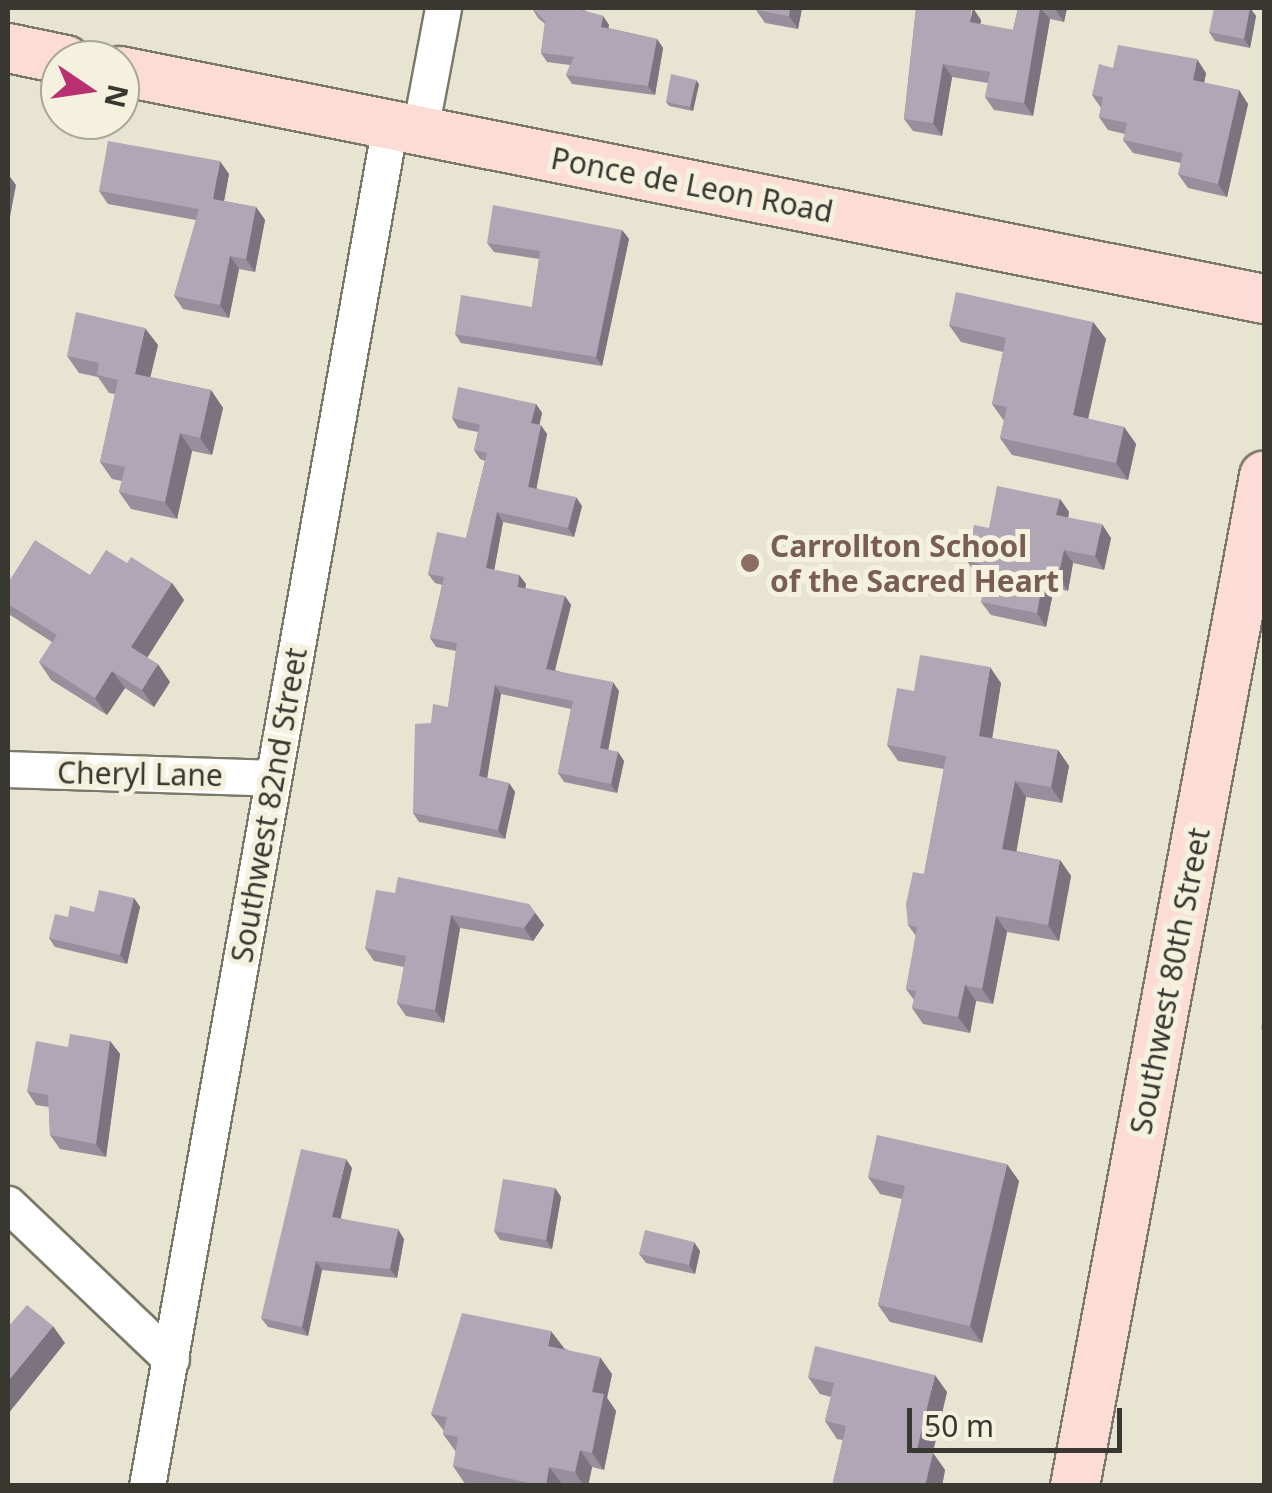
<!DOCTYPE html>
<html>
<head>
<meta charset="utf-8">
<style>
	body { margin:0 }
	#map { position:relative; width:1272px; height:1493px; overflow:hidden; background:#e7e4d2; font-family:"Noto Sans",sans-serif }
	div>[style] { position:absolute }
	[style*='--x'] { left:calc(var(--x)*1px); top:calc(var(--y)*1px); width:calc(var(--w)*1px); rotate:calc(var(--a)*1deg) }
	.roads { filter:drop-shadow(2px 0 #7a7868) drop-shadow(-2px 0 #7a7868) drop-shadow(0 2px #7a7868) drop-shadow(0 -2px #7a7868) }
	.street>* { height:35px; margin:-17.5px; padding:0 17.5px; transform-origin:17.5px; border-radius:17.5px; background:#fff }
	.secondary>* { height:48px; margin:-24px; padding:0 24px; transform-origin:24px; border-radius:24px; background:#fddcd6 }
	.wall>* { inset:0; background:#978f9c }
	.shaded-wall>* { inset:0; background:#7b747f }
	.building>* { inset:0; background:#b0a6b5 }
	.dots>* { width:28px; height:28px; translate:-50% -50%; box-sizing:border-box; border:5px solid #f4f1df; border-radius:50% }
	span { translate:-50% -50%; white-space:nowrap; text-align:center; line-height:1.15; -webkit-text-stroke:10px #f4f1df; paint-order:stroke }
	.street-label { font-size:30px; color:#383730 }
	.education-label { font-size:30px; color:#785e54; font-weight:700 }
	.left { translate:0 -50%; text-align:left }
	.frame { position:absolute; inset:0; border:10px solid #383730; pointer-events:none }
	.north { position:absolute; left:40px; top:40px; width:100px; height:100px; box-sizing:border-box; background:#f4f1df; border:2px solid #a9a799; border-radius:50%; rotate:103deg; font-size:28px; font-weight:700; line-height:40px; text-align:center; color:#383730 }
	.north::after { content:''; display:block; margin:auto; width:35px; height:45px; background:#b83070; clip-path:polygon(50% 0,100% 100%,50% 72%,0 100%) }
	.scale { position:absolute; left:907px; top:1408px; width:215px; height:45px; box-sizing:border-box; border:5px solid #383730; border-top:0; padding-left:12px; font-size:30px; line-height:35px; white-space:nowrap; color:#383730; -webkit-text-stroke:8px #f4f1df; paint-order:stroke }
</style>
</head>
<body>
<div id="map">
	<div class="roads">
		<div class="street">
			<i style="--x:420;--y:130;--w:124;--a:-79.3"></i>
			<i style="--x:8;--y:769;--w:265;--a:1.9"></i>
			<i style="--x:8;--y:1204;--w:225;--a:43.6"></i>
			<i style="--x:147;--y:1486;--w:1384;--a:-79.88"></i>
		</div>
		<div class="secondary">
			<i style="--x:8;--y:48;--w:59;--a:11.7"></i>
			<i style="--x:120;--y:71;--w:1166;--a:11.27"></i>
			<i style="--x:1075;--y:1486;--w:1028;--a:-79.4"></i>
		</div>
	</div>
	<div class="wall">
		<i style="clip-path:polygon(532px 8px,585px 8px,585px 11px,603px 16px,609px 25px,608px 28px,657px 39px,663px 48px,655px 95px,572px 84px,566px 75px,570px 65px,547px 62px,541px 53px,545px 24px,538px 18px)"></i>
		<i style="clip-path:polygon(802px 8px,798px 29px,765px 23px,756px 10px)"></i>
		<i style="clip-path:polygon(916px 8px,981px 20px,980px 24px,1013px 30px,1018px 8px,1067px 8px,1064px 22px,1050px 19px,1033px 116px,994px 110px,985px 97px,988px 83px,952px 77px,942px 136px,913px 131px,904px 119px)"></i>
		<i style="clip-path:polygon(1250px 8px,1256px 16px,1250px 48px,1215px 41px,1209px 32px)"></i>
		<i style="clip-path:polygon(1113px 68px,1206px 73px,1204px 83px,1239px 90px,1248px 104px,1227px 197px,1188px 188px,1178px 174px,1181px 163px,1133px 153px,1123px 140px,1125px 134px,1108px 130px,1099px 117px,1101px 108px,1092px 95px)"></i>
		<i style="clip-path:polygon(699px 84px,693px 111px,669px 106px,666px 102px)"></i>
		<i style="clip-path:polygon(229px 174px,224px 201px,256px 207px,265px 220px,255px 272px,239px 269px,229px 318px,183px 309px,174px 296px,196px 220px,108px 204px,99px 191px)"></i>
		<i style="clip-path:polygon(622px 230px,629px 239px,602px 366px,461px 343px,455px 334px,532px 307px,539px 259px,494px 252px,487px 243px)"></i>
		<i style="clip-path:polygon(1093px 322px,1106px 339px,1088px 419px,1124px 427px,1136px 444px,1128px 480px,1012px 455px,1000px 438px,1004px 421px,992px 404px,1003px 352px,961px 342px,949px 325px)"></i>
		<i style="clip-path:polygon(158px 345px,150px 377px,211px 390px,223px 408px,212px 455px,192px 451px,177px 519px,131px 509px,119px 492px,122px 481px,112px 479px,100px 462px,115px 394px,109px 393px,98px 377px,79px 373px,67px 356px)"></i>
		<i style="clip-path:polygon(536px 404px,542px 413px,539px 424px,547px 434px,536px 488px,582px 506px,574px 537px,503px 522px,494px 570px,519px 575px,526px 584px,525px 588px,565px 596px,571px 605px,555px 670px,619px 691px,608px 750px,618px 752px,624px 761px,617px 793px,564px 782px,558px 773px,571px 709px,501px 694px,487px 778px,509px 783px,515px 792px,505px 839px,419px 822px,413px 813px,431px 723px,448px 707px,456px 651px,436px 647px,430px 638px,442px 585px,435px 583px,428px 574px,466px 538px,485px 461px,480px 459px,474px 450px,478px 432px,458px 428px,452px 418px)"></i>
		<i style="clip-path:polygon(1060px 499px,1069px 512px,1068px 518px,1111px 538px,1104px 570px,1073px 563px,1068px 591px,1054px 588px,1046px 627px,991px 615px,981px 602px,986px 577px,976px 575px,967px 561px,989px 528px)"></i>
		<i style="clip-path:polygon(127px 563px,172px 583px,184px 600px,147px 658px,170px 682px,154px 707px,125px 688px,107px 715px,51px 680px,39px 662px,52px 642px,10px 615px,8px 611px,8px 583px,90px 575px)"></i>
		<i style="clip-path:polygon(1001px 683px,992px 738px,1058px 750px,1069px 766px,1062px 803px,1026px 797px,1016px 851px,1060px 860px,1071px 876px,1059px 941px,1007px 932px,993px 1004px,976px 1001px,970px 1033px,923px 1024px,912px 1008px,914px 1000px,906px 989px,916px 936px,908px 925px,924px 874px,944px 769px,898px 761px,887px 745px,914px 691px)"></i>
		<i style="clip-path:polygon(395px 893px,529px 904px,544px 925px,533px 941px,460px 928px,444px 1023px,406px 1016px,397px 1003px,404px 967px,374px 961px,365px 948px)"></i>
		<i style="clip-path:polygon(134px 898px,140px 907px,127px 964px,55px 947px,49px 938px,68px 917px,94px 912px)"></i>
		<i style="clip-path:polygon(110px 1041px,120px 1054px,106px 1157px,60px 1149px,50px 1135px,49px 1107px,36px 1105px,27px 1091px,68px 1047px)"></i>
		<i style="clip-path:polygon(352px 1168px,340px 1218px,404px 1239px,397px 1278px,322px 1270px,308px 1336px,268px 1327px,261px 1318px)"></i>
		<i style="clip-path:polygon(868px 1177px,1019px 1181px,982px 1343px,890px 1322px,878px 1305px,902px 1199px,880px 1194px)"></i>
		<i style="clip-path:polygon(555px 1188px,561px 1197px,552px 1249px,500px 1240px,494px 1231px)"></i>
		<i style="clip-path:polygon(700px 1251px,695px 1274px,646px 1263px,639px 1254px)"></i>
		<i style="clip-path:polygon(564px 1348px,612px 1374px,607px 1398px,616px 1411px,604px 1470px,592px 1467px,588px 1486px,562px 1484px,561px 1486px,473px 1486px,465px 1484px,453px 1466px,456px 1452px,443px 1434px,444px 1431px,431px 1414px)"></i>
		<i style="clip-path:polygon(808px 1377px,947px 1392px,933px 1453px,945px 1470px,942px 1486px,832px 1486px,843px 1440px,837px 1439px,825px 1421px,831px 1397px,820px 1394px)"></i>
	</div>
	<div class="shaded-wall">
		<i style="clip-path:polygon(790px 8px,802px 8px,798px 29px,789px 16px)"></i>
		<i style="clip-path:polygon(973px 8px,981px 20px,979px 35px,970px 22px)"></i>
		<i style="clip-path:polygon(1040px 8px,1050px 19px,1033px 116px,1024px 103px)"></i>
		<i style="clip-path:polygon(1056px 8px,1067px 8px,1064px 22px,1055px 9px)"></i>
		<i style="clip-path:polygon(1250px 8px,1256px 16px,1250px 48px,1244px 39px)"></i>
		<i style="clip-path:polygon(603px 16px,609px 25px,607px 36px,601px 27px)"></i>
		<i style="clip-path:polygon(657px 39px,663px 48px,655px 95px,648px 86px)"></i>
		<i style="clip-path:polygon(1197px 59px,1206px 73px,1202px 93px,1193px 80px)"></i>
		<i style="clip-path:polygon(943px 64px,952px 77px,942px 136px,933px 123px)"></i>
		<i style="clip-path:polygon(696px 80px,699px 84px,693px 111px,690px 107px)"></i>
		<i style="clip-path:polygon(1239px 90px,1248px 104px,1227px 197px,1218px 184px)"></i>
		<i style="clip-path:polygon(220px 161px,229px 174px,222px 212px,213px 199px)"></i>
		<i style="clip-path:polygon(8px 174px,16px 185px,8px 227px)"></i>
		<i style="clip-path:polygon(256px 207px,265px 220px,255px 272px,246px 259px)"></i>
		<i style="clip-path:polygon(622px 230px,629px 239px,602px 366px,596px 357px)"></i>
		<i style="clip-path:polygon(230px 256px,239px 269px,229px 318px,220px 305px)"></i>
		<i style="clip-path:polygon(1093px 322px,1106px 339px,1085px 432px,1073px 415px)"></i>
		<i style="clip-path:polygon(145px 328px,158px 345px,147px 391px,135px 374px)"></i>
		<i style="clip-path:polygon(211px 390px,223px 408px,212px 455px,200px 438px)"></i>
		<i style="clip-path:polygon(536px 404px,542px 413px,538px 432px,531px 423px)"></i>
		<i style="clip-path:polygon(541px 425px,547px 434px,535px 496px,528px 487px)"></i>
		<i style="clip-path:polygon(1124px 427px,1136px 444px,1128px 480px,1116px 463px)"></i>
		<i style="clip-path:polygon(180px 433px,192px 451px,177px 519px,165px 502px)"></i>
		<i style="clip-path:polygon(576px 497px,582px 506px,574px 537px,568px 528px)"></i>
		<i style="clip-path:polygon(1060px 499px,1069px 512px,1066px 529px,1056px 515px)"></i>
		<i style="clip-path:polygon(497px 512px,503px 522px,493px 577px,486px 568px)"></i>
		<i style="clip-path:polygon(1102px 524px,1111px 538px,1104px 570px,1095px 556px)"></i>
		<i style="clip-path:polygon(1064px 550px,1073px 563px,1068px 591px,1058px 577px)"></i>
		<i style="clip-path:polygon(1044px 574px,1054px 588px,1046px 627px,1037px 613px)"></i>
		<i style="clip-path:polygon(519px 575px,526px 584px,524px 596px,518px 587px)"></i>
		<i style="clip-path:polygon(172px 583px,184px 600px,143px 664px,131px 647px)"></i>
		<i style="clip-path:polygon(565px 596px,571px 605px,553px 678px,546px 669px)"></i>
		<i style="clip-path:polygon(158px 664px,170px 682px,154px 707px,142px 690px)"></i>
		<i style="clip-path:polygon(990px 667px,1001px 683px,990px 752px,979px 736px)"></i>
		<i style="clip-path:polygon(112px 671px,125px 688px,107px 715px,95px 698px)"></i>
		<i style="clip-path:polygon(613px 682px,619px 691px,607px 757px,600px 748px)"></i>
		<i style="clip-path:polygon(495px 685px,501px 694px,486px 785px,479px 776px)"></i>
		<i style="clip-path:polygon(1058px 750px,1069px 766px,1062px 803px,1051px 787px)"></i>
		<i style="clip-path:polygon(618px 752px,624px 761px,617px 793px,611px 784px)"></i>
		<i style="clip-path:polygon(1015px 781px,1026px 797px,1014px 865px,1002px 849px)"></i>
		<i style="clip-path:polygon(509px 783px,515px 792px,505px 839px,498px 830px)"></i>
		<i style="clip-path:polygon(1060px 860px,1071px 876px,1059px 941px,1048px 925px)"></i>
		<i style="clip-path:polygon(134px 898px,140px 907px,127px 964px,120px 955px)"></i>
		<i style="clip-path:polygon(535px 913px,544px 925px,533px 941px,524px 928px)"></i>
		<i style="clip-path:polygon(451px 915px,460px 928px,444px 1023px,435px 1010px)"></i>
		<i style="clip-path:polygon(996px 916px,1007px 932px,993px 1004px,982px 989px)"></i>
		<i style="clip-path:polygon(965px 985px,976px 1001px,970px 1033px,958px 1017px)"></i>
		<i style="clip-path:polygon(110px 1041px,120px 1054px,106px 1157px,96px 1144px)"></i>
		<i style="clip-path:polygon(346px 1159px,352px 1168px,339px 1226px,332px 1217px)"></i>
		<i style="clip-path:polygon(1007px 1164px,1019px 1181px,982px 1343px,970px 1326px)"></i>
		<i style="clip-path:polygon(555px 1188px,561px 1197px,552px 1249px,546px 1240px)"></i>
		<i style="clip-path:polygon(398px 1229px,404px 1239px,397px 1278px,390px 1269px)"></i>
		<i style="clip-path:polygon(694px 1242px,700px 1251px,695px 1274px,689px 1265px)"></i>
		<i style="clip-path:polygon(316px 1261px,322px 1270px,308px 1336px,302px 1327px)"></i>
		<i style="clip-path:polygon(53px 1326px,65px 1343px,8px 1414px,8px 1381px)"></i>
		<i style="clip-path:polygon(551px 1331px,564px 1348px,560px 1363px,548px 1346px)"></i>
		<i style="clip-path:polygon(600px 1357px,612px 1374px,607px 1398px,616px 1411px,604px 1470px,592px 1453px,592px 1392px)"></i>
		<i style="clip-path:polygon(935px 1375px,947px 1392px,929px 1466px,917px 1449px)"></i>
		<i style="clip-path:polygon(580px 1450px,592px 1467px,588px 1486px,584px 1486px,575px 1472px)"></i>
		<i style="clip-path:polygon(933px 1453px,945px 1470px,942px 1486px,925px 1486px)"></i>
		<i style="clip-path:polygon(549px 1467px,562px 1484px,561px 1486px,546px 1486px)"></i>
	</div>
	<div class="building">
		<i style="clip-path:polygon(532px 8px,577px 8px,577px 9px,603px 16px,601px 27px,657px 39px,648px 86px,566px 75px,574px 57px,541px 53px,545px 21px)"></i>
		<i style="clip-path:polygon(756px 8px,790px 8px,789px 16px,756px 10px)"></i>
		<i style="clip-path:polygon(916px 8px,972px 8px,970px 22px,1013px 30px,1018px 8px,1040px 8px,1024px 103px,985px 97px,990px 72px,943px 64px,933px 123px,904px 119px)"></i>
		<i style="clip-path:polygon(1214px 8px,1250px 8px,1244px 39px,1209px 32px)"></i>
		<i style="clip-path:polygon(1118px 45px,1197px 59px,1193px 80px,1239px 90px,1218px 184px,1178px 174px,1183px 153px,1123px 140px,1127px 123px,1099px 117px,1103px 97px,1092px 95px,1099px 64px,1113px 68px)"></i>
		<i style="clip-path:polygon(671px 74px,696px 80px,690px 107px,666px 102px)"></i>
		<i style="clip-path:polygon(108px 141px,220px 161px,213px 199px,256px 207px,246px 259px,230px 256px,220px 305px,174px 296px,199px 209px,99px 191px)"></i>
		<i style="clip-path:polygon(493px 205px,622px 230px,596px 357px,455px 334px,461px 295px,532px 307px,540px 251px,487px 243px)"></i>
		<i style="clip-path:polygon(956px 292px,1093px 322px,1073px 415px,1124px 427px,1116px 463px,1000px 438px,1007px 407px,992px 404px,1006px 338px,949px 325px)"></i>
		<i style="clip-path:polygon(76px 312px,145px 328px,135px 374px,211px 390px,200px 438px,180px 433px,165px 502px,119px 492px,125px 467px,100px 462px,118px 380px,97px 375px,99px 363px,67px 356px)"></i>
		<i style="clip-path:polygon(458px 387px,536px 404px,531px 423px,541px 425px,528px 487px,576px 497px,568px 528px,497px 512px,486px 568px,519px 575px,518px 587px,565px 596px,546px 669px,613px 682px,600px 748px,618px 752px,611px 784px,558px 773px,573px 701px,495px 685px,479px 776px,509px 783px,498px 830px,413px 813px,415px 724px,431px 723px,433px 704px,448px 707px,457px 643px,430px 638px,444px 577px,428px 574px,437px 532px,466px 538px,487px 453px,474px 450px,480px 425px,452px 418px)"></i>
		<i style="clip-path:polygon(997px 486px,1060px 499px,1056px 515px,1102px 524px,1095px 556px,1064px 550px,1058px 577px,1044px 574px,1037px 613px,981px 602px,989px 566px,967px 561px,974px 525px,989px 528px)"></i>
		<i style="clip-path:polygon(35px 540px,90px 575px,106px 550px,127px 563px,131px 557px,172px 583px,131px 647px,158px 664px,142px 690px,112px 671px,95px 698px,39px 662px,57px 635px,8px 604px,8px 583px)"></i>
		<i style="clip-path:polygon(920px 655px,990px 667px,979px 736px,1058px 750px,1051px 787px,1015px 781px,1002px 849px,1060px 860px,1048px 925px,996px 916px,982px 989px,965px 985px,958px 1017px,912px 1008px,916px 991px,906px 989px,917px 927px,908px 925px,906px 904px,913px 872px,924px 874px,946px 756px,887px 745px,897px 688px,914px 691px)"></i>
		<i style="clip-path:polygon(398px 877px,529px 904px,535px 913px,524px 928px,451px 915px,435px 1010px,397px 1003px,406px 956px,365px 948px,376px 890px,395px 893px)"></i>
		<i style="clip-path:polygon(99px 890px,134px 898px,120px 955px,49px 938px,55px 914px,68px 917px,70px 906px,94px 912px)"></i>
		<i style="clip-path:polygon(1264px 1009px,1264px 1029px,1261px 1029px)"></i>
		<i style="clip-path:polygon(70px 1034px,110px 1041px,96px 1144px,50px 1135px,48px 1095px,27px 1091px,36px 1041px,68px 1047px)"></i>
		<i style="clip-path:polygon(877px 1135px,1007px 1164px,970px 1326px,878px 1305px,905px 1186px,868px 1177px)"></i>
		<i style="clip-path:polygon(301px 1149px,346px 1159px,332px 1217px,398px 1229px,390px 1269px,316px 1261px,302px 1327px,261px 1318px)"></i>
		<i style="clip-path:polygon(503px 1179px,555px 1188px,546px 1240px,494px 1231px)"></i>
		<i style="clip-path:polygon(645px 1230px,694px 1242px,689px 1265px,639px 1254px)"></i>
		<i style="clip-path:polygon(27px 1305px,53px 1326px,8px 1381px,8px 1327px)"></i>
		<i style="clip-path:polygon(462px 1313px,551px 1331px,548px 1346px,600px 1357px,592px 1392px,604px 1394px,592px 1453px,580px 1450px,575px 1472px,549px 1467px,546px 1486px,543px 1486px,453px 1466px,458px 1437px,443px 1434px,447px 1417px,431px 1414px)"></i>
		<i style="clip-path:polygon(815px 1346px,935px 1375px,917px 1449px,933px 1453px,925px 1486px,832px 1486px,846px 1426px,825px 1421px,834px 1383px,808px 1377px)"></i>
	</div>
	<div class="dots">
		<i style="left:750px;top:563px;background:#8d6e63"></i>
	</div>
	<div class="street-label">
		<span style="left:692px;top:185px;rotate:11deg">Ponce de Leon Road</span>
		<span style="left:140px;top:774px;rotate:1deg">Cheryl Lane</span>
		<span style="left:269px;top:805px;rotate:-80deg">Southwest 82nd Street</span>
		<span style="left:1170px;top:981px;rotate:-79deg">Southwest 80th Street</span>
	</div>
	<div class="education-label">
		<span class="left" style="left:770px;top:563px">Carrollton School<br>of the Sacred Heart</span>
	</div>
	<div class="frame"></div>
	<div class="north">N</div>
	<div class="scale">50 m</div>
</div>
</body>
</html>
